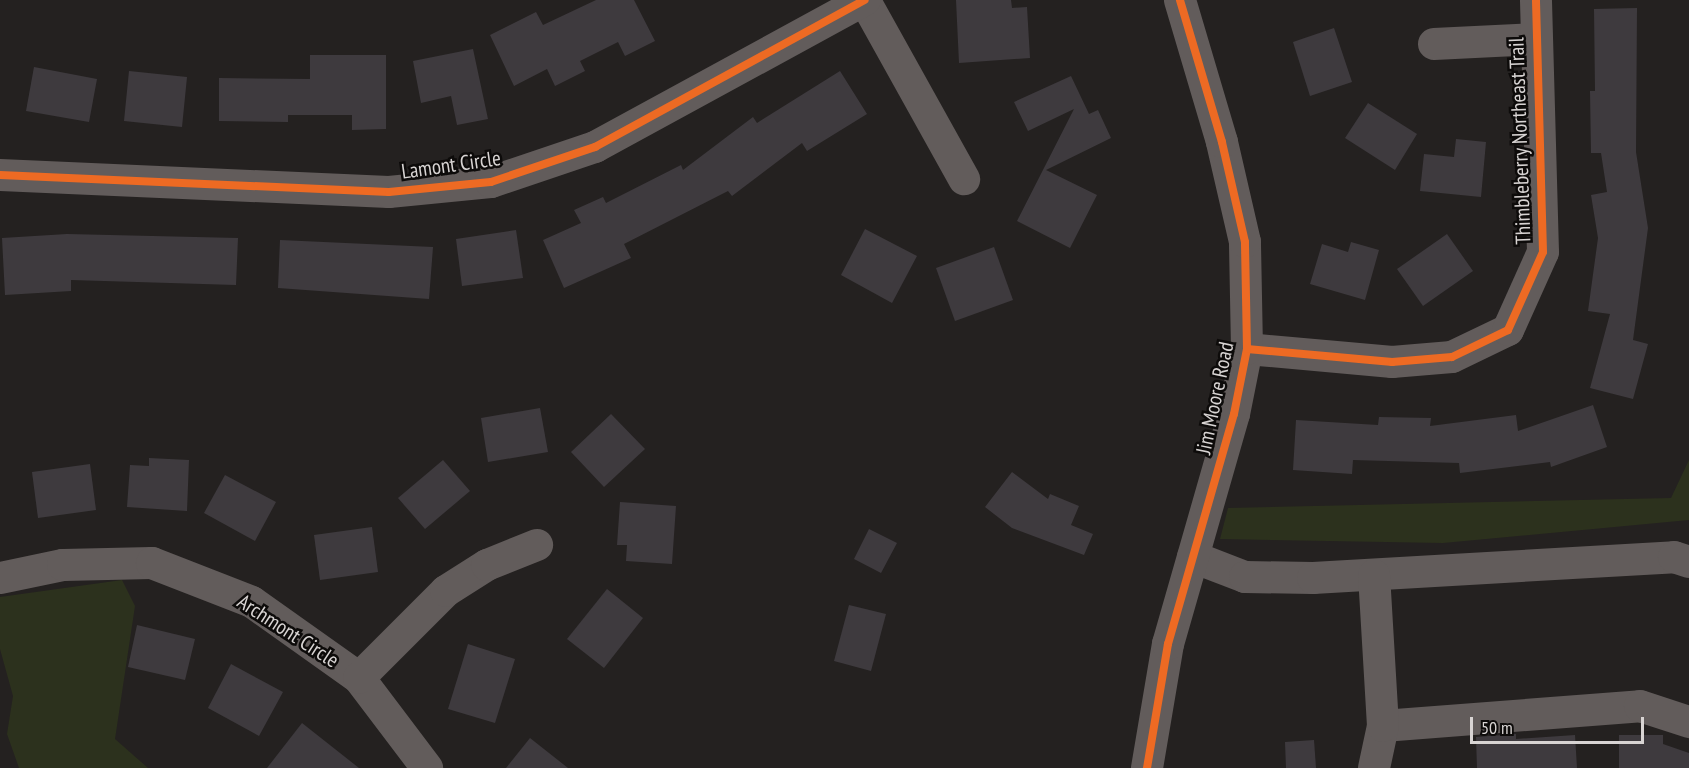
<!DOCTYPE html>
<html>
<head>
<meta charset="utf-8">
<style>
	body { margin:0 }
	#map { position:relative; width:1689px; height:768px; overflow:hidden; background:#242120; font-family:"PT Sans Narrow",sans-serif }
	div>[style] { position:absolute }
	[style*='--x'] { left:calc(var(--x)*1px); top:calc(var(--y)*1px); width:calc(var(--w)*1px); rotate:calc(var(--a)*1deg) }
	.green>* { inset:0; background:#2c311d }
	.building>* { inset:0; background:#3e3a3e }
	.minor>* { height:32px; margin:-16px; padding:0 16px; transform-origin:16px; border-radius:16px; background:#625c5b }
	.cycleway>* { height:8px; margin:-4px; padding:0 4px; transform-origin:4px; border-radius:4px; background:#ed6a23 }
	span { translate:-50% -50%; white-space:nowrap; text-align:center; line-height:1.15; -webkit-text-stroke:5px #0d0b0a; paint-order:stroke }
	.street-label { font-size:21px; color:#d8d4d3 }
	.scale { position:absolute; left:1470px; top:717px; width:174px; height:27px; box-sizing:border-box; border:3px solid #d8d4d3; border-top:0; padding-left:8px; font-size:18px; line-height:21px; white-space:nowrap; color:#d8d4d3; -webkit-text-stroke:4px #0d0b0a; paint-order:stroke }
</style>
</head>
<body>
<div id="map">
	<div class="green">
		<i style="clip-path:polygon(1689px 460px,1689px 520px,1443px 543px,1220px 539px,1228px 508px,1671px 498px)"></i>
		<i style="clip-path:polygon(122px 580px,135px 606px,115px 739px,148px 768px,19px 768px,7px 734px,13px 696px,0 649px,0 597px)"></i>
	</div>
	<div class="building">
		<i style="clip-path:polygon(596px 0,634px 0,655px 41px,625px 56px,618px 42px,580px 61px,585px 71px,555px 86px,547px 69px,514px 86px,490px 35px,536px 12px,543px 25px)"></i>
		<i style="clip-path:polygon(956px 0,1011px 0,1012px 8px,1027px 7px,1030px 58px,959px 63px)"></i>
		<i style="clip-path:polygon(1637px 8px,1636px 152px,1648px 228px,1633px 340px,1648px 344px,1633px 399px,1590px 388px,1610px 314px,1588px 311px,1598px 238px,1591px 195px,1607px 192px,1601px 153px,1591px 153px,1590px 91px,1595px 91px,1594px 9px)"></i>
		<i style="clip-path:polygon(1334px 28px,1352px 82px,1310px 96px,1293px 42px)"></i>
		<i style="clip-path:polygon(473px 49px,488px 119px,457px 125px,451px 96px,421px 103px,413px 61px)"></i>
		<i style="clip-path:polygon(310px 55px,386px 55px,386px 129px,352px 130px,352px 115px,288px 115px,288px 122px,219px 121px,219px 78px,310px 79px)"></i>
		<i style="clip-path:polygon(34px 67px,97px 79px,89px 122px,26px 111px)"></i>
		<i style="clip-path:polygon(129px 71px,187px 77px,182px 127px,124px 121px)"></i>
		<i style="clip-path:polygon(840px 71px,867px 114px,807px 151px,802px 143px,732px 196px,728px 191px,624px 244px,631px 258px,564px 288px,543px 240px,581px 223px,574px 210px,603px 197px,606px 203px,681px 165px,683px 170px,753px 117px,757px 123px)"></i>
		<i style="clip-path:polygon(1071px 76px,1089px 114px,1098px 110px,1111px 138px,1046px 170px,1097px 195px,1070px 248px,1017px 221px,1074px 109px,1028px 131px,1014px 102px)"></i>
		<i style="clip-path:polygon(1368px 103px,1417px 134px,1395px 170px,1345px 138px)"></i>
		<i style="clip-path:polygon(1456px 139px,1486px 142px,1481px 197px,1420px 191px,1424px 154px,1454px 157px)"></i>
		<i style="clip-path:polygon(865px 229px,917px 256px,892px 303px,841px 275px)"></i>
		<i style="clip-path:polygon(516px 230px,523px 278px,462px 286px,456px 239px)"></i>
		<i style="clip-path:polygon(67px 234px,238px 238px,236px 285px,71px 280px,71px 291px,5px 295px,2px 238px)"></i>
		<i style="clip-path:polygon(1447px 234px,1473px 271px,1423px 306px,1397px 269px)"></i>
		<i style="clip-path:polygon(280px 240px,433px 247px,429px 299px,278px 288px)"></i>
		<i style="clip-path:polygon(1351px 242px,1379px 250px,1365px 300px,1310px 284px,1322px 244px,1348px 252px)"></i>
		<i style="clip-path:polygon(994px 247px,1013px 300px,955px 321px,936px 268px)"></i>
		<i style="clip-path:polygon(1593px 405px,1607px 447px,1551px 467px,1550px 462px,1460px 473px,1459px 463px,1353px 460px,1352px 474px,1293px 470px,1296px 420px,1378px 425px,1379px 417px,1431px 418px,1430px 426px,1516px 415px,1518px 431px)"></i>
		<i style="clip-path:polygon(540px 408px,548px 452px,488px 462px,481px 418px)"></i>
		<i style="clip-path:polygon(611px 414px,645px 449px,604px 487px,571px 452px)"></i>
		<i style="clip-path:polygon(149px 458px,189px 460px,187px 511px,127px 507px,130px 465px,149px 466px)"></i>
		<i style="clip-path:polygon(443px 460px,470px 491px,425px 529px,398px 498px)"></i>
		<i style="clip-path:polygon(90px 464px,96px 510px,38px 518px,32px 472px)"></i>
		<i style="clip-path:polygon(1012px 472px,1048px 499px,1050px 494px,1079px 506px,1071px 525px,1093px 534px,1084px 555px,1012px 528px,985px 507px)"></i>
		<i style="clip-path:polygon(225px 475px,276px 502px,255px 541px,204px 513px)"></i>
		<i style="clip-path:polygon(620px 502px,676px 506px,672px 564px,626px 561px,627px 545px,617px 545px)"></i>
		<i style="clip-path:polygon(372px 527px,378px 572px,320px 580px,314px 535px)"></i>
		<i style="clip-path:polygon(869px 529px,897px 543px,881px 573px,854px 559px)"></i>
		<i style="clip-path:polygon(607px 589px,643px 618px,604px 668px,567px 639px)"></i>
		<i style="clip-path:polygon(849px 605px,886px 614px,871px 671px,834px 661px)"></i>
		<i style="clip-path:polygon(137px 625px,195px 639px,185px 680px,128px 667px)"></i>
		<i style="clip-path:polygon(468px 644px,515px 659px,495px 723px,448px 709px)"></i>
		<i style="clip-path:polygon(231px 664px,283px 692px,259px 736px,208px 708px)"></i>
		<i style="clip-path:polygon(302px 723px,359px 768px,267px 768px)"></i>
		<i style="clip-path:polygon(1516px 734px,1516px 739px,1575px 735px,1577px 768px,1477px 768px,1476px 737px)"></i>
		<i style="clip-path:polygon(1619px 735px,1663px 735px,1663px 744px,1689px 753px,1689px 768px,1619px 768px)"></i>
		<i style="clip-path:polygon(530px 738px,568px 768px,506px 768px)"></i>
		<i style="clip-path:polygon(1314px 740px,1316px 768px,1286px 768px,1285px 742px)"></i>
	</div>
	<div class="minor">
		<i style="--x:865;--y:1;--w:204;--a:60.9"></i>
		<i style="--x:1434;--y:44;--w:101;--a:-2.8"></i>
		<i style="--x:0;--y:175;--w:389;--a:2.5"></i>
		<i style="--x:389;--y:192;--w:102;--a:-5.6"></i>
		<i style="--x:491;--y:182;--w:110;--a:-18.6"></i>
		<i style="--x:595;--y:147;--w:307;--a:-28.6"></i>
		<i style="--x:1247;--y:349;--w:146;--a:5.1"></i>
		<i style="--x:1392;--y:362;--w:60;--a:-4.8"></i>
		<i style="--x:1452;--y:357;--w:62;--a:-25.7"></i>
		<i style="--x:1508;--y:330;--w:85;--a:-65.8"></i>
		<i style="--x:1543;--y:252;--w:252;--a:-91.6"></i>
		<i style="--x:1193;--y:557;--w:56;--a:21"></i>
		<i style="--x:1245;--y:577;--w:68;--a:0.8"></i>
		<i style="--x:1313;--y:578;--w:362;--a:-3.3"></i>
		<i style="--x:1674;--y:557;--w:16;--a:18"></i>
		<i style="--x:0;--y:578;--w:64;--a:-11.7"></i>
		<i style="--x:63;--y:565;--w:89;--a:-1.3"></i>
		<i style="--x:152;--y:563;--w:107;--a:21.3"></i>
		<i style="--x:252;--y:602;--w:131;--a:35.4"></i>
		<i style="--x:359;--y:678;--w:113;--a:52.9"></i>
		<i style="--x:359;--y:678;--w:123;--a:-45"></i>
		<i style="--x:446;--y:591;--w:49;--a:-32.4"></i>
		<i style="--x:487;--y:565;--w:54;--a:-21.8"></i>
		<i style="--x:1383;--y:726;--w:258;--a:-4.4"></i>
		<i style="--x:1640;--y:706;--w:52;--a:18.1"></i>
		<i style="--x:1147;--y:768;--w:126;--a:-80.4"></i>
		<i style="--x:1168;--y:644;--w:239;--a:-74"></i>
		<i style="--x:1234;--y:414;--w:66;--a:-78.7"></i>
		<i style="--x:1247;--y:349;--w:107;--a:-91.1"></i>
		<i style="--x:1245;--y:242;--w:103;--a:-103"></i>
		<i style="--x:1222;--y:142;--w:148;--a:-106.5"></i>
		<i style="--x:1374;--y:768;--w:43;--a:-77.9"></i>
		<i style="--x:1383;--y:726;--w:151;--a:-93.4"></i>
	</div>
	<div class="cycleway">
		<i style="--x:0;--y:175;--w:389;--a:2.5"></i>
		<i style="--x:389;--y:192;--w:102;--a:-5.6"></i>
		<i style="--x:491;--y:182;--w:110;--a:-18.6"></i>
		<i style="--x:595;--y:147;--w:307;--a:-28.6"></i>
		<i style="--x:1247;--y:349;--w:146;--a:5.1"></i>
		<i style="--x:1392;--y:362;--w:60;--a:-4.8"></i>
		<i style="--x:1452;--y:357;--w:62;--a:-25.7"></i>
		<i style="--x:1508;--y:330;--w:85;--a:-65.8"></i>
		<i style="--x:1543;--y:252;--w:252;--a:-91.6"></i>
		<i style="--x:1147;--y:768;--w:126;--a:-80.4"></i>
		<i style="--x:1168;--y:644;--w:239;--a:-74"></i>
		<i style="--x:1234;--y:414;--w:66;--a:-78.7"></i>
		<i style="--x:1247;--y:349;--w:107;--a:-91.1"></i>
		<i style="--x:1245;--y:242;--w:103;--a:-103"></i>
		<i style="--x:1222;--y:142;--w:148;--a:-106.5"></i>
	</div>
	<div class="street-label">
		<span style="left:1520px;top:141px;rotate:-92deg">Thimbleberry Northeast Trail</span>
		<span style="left:451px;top:165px;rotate:-8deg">Lamont Circle</span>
		<span style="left:1215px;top:398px;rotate:-78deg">Jim Moore Road</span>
		<span style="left:288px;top:631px;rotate:33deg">Archmont Circle</span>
	</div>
	<div class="scale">50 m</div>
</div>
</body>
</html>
